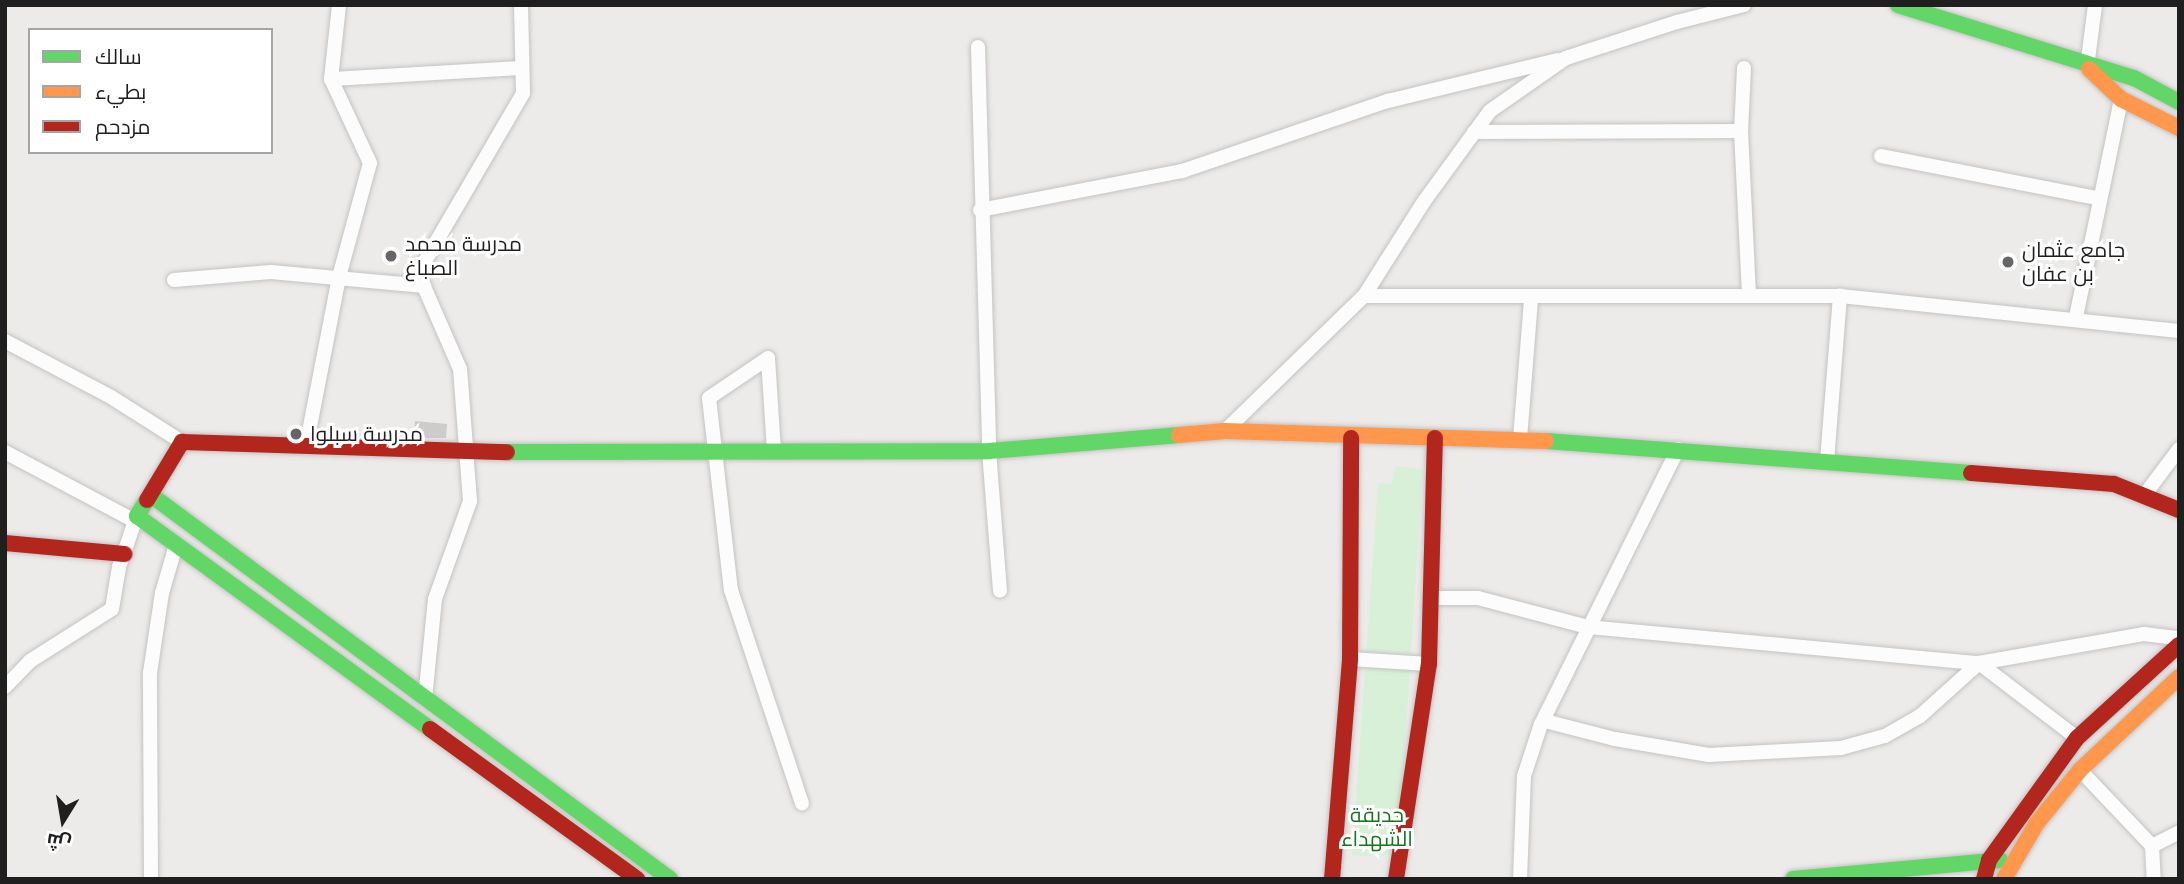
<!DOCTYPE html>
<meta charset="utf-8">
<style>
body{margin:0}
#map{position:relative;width:2184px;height:884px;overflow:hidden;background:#edebe9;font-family:"Fira Sans",Cairo,sans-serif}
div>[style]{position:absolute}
.park>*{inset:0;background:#d9f0d8}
.building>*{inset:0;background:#ceccca}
.roads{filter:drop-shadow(0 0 2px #c4c3c2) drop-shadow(0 0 2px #c4c3c2)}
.street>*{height:14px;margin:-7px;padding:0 7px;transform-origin:7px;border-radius:7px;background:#fcfcfc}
.fast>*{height:16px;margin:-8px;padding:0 8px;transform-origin:8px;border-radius:8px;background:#63d668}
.slow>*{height:16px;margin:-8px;padding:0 8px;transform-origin:8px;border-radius:8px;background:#ff974d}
.jam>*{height:16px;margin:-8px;padding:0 8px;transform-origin:8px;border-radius:8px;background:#b3261e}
.dots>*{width:19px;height:19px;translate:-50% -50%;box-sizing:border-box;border:4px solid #fff;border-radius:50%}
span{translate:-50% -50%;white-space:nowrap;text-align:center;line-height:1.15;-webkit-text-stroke:6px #fff;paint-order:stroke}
.poi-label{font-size:21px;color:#1f1f1f}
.left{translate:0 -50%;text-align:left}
.park-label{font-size:21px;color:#15761d}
.frame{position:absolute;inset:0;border:7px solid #1f1f1f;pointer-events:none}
.legend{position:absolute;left:28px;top:28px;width:245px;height:126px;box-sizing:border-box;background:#fff;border:2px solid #a5a5a5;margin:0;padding:9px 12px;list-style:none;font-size:21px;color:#1f1f1f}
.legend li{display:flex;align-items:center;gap:14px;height:35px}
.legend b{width:35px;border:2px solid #a5a5a5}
.north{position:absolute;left:28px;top:786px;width:70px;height:70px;-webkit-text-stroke:5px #fff;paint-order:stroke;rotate:191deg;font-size:19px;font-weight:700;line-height:28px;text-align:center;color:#1f1f1f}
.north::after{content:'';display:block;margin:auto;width:24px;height:32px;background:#1f1f1f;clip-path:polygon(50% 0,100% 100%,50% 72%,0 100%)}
</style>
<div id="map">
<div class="park">
<i style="clip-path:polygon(1395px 466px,1423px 469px,1398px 855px,1352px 856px,1378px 483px,1392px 484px)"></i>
</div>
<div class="building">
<i style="clip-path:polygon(415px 421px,447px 424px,446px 438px,413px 438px)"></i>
</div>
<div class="roads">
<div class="street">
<i style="left:978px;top:47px;width:404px;rotate:88.4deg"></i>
<i style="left:989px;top:451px;width:140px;rotate:85.5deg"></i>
<i style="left:2087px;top:67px;width:63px;rotate:-82.6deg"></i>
<i style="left:1744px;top:68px;width:63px;rotate:92.7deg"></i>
<i style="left:1741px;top:131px;width:163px;rotate:87.2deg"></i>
<i style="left:331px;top:79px;width:191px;rotate:-3.3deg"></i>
<i style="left:1474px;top:132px;width:267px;rotate:-0.2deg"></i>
<i style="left:1881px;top:156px;width:221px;rotate:11deg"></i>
<i style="left:980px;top:210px;width:206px;rotate:-10.9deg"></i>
<i style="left:1182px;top:171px;width:218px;rotate:-18.8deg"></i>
<i style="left:1388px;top:101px;width:175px;rotate:-13.6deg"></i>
<i style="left:174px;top:280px;width:97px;rotate:-4.7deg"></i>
<i style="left:271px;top:272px;width:154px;rotate:5.2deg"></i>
<i style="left:1364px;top:296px;width:476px"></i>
<i style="left:1840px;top:296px;width:341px;rotate:5.9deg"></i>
<i style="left:2076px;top:317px;width:223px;rotate:-78.3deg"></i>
<i style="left:5px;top:341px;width:120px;rotate:27.8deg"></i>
<i style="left:111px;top:397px;width:84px;rotate:32.4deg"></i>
<i style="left:1225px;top:431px;width:194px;rotate:-44.2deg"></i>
<i style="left:1364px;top:296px;width:114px;rotate:-57.6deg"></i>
<i style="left:1425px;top:200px;width:110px;rotate:-53.9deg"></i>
<i style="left:1490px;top:111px;width:93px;rotate:-34.9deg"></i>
<i style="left:1566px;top:58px;width:117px;rotate:-18deg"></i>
<i style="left:1677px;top:22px;width:69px;rotate:-14.2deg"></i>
<i style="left:1520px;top:439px;width:140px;rotate:-85.5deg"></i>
<i style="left:306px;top:447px;width:173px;rotate:-79deg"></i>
<i style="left:339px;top:277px;width:118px;rotate:-74.8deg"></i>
<i style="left:370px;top:163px;width:93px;rotate:-114.9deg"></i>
<i style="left:331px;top:79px;width:74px;rotate:-83.8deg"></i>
<i style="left:774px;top:451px;width:93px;rotate:-93.7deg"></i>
<i style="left:768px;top:358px;width:71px;rotate:145.9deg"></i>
<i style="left:709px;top:398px;width:193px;rotate:83.5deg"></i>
<i style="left:731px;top:590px;width:225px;rotate:71.6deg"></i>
<i style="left:5px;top:452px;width:147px;rotate:28deg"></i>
<i style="left:135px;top:521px;width:5px;rotate:-68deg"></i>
<i style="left:1827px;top:461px;width:166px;rotate:-85.5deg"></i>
<i style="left:2146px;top:493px;width:55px;rotate:-53.1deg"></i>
<i style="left:1431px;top:598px;width:47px"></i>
<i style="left:1478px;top:598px;width:114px;rotate:14.8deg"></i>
<i style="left:1588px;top:627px;width:393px;rotate:5.3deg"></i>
<i style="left:1979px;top:663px;width:123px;rotate:37.4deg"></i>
<i style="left:1350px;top:659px;width:79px;rotate:3.6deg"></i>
<i style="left:5px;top:687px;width:36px;rotate:-46deg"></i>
<i style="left:30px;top:661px;width:97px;rotate:-32.4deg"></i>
<i style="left:112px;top:609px;width:43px;rotate:-80.5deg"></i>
<i style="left:119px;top:567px;width:49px;rotate:-70.8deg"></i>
<i style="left:425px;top:699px;width:100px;rotate:-84.3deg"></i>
<i style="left:435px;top:599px;width:104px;rotate:-70.3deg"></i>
<i style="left:470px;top:501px;width:132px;rotate:-94.3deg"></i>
<i style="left:460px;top:369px;width:105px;rotate:-113.6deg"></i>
<i style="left:418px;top:273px;width:208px;rotate:-59.7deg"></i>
<i style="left:523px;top:93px;width:88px;rotate:-91.3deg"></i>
<i style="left:1545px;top:721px;width:72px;rotate:14.4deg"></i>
<i style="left:1615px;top:739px;width:95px;rotate:9.7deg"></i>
<i style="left:1709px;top:755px;width:132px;rotate:-3deg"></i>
<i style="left:1841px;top:748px;width:46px;rotate:-15.3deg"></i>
<i style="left:1885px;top:736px;width:40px;rotate:-29.7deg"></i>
<i style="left:1920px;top:716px;width:79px;rotate:-41.9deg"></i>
<i style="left:1979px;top:663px;width:168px;rotate:-10deg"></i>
<i style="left:2144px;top:634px;width:35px;rotate:7deg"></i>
<i style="left:2080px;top:770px;width:105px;rotate:46.5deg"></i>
<i style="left:2152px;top:846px;width:33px;rotate:87deg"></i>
<i style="left:2152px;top:846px;width:30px;rotate:-27deg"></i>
<i style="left:151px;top:879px;width:206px;rotate:-90.3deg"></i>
<i style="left:150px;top:673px;width:81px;rotate:-81.5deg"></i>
<i style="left:162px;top:593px;width:50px;rotate:-73.7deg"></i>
<i style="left:1520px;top:879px;width:103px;rotate:-87.8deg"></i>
<i style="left:1524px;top:776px;width:55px;rotate:-71.9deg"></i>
<i style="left:1541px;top:724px;width:307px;rotate:-63.5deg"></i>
</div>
<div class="fast">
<i style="left:1898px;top:5px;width:247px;rotate:17.2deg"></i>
<i style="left:2134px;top:78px;width:51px;rotate:28.1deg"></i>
<i style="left:1546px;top:441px;width:426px;rotate:4.3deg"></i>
<i style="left:507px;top:452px;width:482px;rotate:-0.1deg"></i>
<i style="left:989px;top:451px;width:191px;rotate:-4.8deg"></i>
<i style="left:151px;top:495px;width:646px;rotate:36.5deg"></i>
<i style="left:147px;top:500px;width:19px;rotate:122deg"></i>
<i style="left:137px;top:516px;width:362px;rotate:36deg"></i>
<i style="left:1793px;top:879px;width:208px;rotate:-5.2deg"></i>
</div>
<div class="slow">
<i style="left:2089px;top:69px;width:44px;rotate:43.2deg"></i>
<i style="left:2121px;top:99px;width:65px;rotate:26.6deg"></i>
<i style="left:1179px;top:435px;width:46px;rotate:-5deg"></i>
<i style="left:1225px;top:431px;width:321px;rotate:1.8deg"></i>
<i style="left:2004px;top:879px;width:65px;rotate:-59.5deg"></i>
<i style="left:2037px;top:823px;width:68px;rotate:-50.9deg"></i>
<i style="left:2080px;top:770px;width:136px;rotate:-43.2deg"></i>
</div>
<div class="jam">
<i style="left:1971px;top:473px;width:143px;rotate:4.4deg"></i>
<i style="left:2114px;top:484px;width:70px;rotate:21.8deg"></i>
<i style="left:147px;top:500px;width:68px;rotate:-58.9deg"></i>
<i style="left:182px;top:442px;width:325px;rotate:1.8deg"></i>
<i style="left:5px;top:543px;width:120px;rotate:5.3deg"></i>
<i style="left:430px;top:729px;width:256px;rotate:35.9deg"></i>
<i style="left:1332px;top:879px;width:221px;rotate:-85.3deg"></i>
<i style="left:1350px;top:659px;width:221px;rotate:-89.7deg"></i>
<i style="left:1396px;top:879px;width:218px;rotate:-81.3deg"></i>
<i style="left:1429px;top:664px;width:226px;rotate:-88.5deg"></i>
<i style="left:1984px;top:879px;width:20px;rotate:-75deg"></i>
<i style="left:1989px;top:860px;width:150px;rotate:-54.2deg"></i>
<i style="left:2077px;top:738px;width:138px;rotate:-42.4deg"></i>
</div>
</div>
<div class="dots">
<i style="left:391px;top:256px;background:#676666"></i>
<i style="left:2008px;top:262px;background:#676666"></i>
<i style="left:296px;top:434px;background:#676666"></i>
</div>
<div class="poi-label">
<span class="left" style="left:405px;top:256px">مدرسة محمد<br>الصباغ</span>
<span class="left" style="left:2022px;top:262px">جامع عثمان<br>بن عفان</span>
<span class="left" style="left:310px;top:434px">مدرسة سبلوا</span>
</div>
<div class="park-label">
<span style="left:1377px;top:827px">حديقة<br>الشهداء</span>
</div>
<div class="frame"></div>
<ul class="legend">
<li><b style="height:9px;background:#63d668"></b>سالك</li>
<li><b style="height:9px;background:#ff974d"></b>بطيء</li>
<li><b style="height:9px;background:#b3261e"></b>مزدحم</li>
</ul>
<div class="north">ش</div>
</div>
